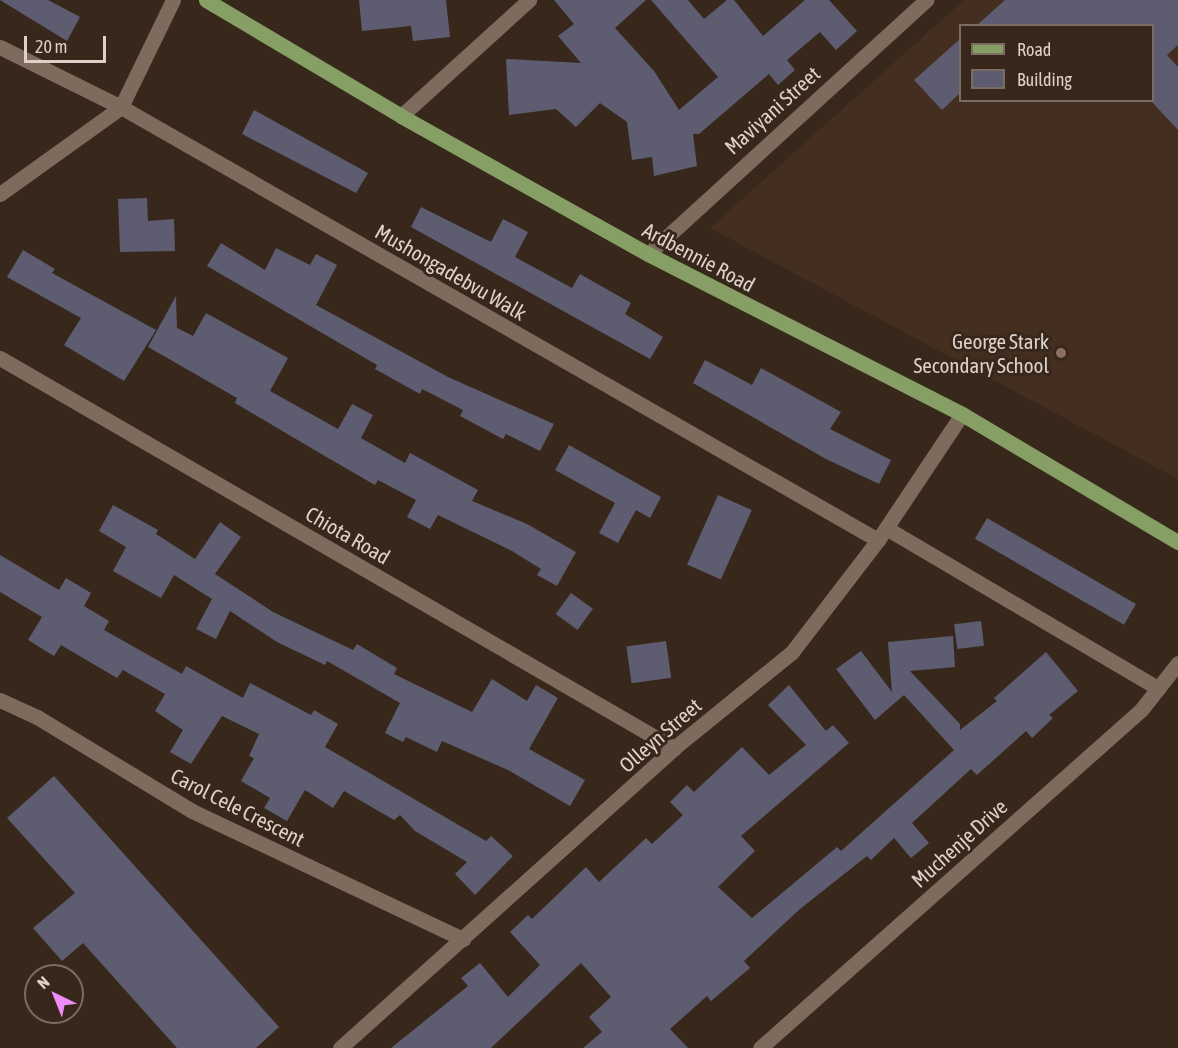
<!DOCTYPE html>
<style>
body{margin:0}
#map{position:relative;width:1178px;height:1048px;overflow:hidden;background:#38281c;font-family:"Asap Condensed",sans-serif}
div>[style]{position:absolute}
.built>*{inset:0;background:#442e1f}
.building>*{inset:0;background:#5d5c70;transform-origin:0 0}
.minor>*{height:15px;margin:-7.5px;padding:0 7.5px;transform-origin:7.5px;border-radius:7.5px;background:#7e6b5e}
.major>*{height:15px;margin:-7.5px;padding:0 7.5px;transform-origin:7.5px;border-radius:7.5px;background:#859f64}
.dots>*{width:16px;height:16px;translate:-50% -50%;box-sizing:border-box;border:3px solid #38281c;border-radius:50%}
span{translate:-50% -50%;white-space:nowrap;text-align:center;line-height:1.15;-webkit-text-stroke:6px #38281c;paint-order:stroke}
.street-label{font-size:21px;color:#ddd2cb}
.poi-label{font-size:21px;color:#ddd2cb}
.right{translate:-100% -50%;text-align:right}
.legend{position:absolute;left:959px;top:24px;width:195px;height:78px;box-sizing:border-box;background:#38281c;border:2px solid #7a6c62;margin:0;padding:8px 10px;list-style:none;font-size:18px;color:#ddd2cb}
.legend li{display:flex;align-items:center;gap:12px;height:30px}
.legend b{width:30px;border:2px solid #7a6c62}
.north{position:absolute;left:24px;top:964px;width:60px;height:60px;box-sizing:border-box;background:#38281c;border:2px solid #7a6c62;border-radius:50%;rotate:317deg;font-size:16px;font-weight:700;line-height:24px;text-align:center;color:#ddd2cb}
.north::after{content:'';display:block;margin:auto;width:21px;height:27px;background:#ee8cf8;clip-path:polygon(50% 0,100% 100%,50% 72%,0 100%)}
.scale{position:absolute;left:24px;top:36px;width:82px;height:27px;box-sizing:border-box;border:3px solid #ddd2cb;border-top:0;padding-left:8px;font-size:18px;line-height:21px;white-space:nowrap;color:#ddd2cb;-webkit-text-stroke:4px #38281c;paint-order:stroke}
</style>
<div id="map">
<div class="built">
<i style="clip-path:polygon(evenodd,964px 0,1178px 0,1178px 479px,710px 228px,964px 0,960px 26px,1152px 26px,1152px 100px,960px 100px,960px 26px)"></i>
</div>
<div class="building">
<i style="clip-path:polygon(0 0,48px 0,80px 17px,67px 41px)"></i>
<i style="clip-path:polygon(359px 0,446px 0,450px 37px,413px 41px,411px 26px,362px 31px)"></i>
<i style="clip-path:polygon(554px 0,646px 0,615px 28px,654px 71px,679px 110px,718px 77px,651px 0,688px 0,704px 19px,727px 0,734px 0,763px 36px,805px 0,829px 0,857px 31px,836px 50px,820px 32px,787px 60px,795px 70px,778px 85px,769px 74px,699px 134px,693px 134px,697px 166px,654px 176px,652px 157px,632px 160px,627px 122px,600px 103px,576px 127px,556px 109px,509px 115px,506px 59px,581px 63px,558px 36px,574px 24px)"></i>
<i style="clip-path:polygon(1005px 0,1178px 0,1178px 45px,1167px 55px,1178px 67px,1178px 130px,1152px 102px,1152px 26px,976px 26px)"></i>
<i style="clip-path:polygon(960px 39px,960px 93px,942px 110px,914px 80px)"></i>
<i style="clip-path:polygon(254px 110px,368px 173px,356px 193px,242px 134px)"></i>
<i style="clip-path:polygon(147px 198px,148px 221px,174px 219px,175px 251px,120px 252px,118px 199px)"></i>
<i style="clip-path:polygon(421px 207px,491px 242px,503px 219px,528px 232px,515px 257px,572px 288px,580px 274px,631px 303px,625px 314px,663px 337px,650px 359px,411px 227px)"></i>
<i style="clip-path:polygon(221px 243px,265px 270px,276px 248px,310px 265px,316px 254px,337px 265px,316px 305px,448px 377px,554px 424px,540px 451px,506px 434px,503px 439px,460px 416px,463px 410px,422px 389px,420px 394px,375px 369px,377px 365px,207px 266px)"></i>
<i style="clip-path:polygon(23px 250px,55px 269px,52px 273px,156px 330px,124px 381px,64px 345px,81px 318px,7px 277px)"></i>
<i style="clip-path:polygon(176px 296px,177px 328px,193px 336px,206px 313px,288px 358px,270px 391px,338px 429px,352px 404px,373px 415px,361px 438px,405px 463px,410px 453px,478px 490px,472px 501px,527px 524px,576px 552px,557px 586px,537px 575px,541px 569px,512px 551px,438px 515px,430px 529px,407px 517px,416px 500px,378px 480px,375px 485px,323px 455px,235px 403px,237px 398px,148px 347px)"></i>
<i style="clip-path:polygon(705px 360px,752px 385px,761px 368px,841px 412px,830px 429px,891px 460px,879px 484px,826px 459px,693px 383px)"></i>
<i style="clip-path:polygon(569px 445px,661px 497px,650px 518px,636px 510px,618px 543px,599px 533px,615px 503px,555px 470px)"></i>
<i style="left:718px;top:495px;width:37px;height:76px;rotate:24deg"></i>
<i style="clip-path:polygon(113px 505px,158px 530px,156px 534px,195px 559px,220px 522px,241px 537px,215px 574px,273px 612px,353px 650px,357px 644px,397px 668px,394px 674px,472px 712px,492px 679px,527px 701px,536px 685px,558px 698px,529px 749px,585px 780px,570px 806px,508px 770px,442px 741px,437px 752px,406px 737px,403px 742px,385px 733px,400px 703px,327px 661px,325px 665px,277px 642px,230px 611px,216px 639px,196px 629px,212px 599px,174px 575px,161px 598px,113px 571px,126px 547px,99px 531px)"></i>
<i style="left:987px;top:518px;width:172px;height:24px;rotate:30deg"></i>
<i style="clip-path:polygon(0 555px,59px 590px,66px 578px,91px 593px,84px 606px,109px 621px,104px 630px,182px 674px,186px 666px,243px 698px,250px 683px,311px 715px,314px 710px,338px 724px,325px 747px,486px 841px,491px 836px,513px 856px,475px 895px,455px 874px,467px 862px,415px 831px,400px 815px,394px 820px,344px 791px,333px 808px,305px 790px,287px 821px,264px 808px,270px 798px,241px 781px,254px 758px,249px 756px,259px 734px,222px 716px,191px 764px,170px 752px,183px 730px,155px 711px,165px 694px,123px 670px,117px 678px,61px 645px,54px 656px,28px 640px,42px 617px,0 592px)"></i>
<i style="left:571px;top:593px;width:27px;height:26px;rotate:36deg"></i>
<i style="left:981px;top:621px;width:25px;height:27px;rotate:83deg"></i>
<i style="clip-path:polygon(953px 636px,955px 667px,910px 671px,960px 724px,960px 730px,997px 701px,994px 698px,1046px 652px,1078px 691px,1049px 715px,1053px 718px,1032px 738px,1026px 731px,977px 775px,971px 769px,912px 823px,929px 843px,911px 858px,894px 838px,871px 860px,867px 856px,800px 909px,744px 961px,750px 968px,711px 1001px,707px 996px,670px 1029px,688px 1048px,583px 1048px,602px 1032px,589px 1017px,611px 997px,581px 963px,491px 1048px,391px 1048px,468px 986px,461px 978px,480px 963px,508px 997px,540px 965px,510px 932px,528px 915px,532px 919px,586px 867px,599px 882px,646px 838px,652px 844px,683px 815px,670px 802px,687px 785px,694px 792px,742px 747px,769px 775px,806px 745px,768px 705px,789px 685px,826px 731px,833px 725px,849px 743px,741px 836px,755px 851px,718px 887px,752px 918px,837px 847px,841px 851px,954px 750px,904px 695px,875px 720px,836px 669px,861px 651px,892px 692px,888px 642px)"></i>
<i style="left:666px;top:641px;width:37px;height:40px;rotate:82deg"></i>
<i style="clip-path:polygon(54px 776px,279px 1027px,256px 1048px,177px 1048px,83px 943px,62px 961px,33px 928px,75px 893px,7px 818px)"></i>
</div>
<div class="minor">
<i style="left:0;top:47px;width:135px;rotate:26.4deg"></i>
<i style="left:121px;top:107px;width:872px;rotate:29.77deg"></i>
<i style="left:401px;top:116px;width:173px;rotate:-42.2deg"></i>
<i style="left:0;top:194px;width:149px;rotate:-35.7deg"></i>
<i style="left:121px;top:107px;width:119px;rotate:-64.1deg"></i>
<i style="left:648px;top:254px;width:377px;rotate:-42.4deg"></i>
<i style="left:0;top:358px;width:779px;rotate:30.06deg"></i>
<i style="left:886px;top:528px;width:316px;rotate:30.5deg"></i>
<i style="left:0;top:700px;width:41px;rotate:24.7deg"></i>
<i style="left:37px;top:717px;width:181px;rotate:31.2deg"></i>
<i style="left:192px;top:811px;width:300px;rotate:25.3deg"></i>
<i style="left:340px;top:1048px;width:449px;rotate:-41.9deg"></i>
<i style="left:674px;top:748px;width:152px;rotate:-39.1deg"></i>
<i style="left:792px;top:652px;width:141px;rotate:-52.5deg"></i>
<i style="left:878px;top:540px;width:151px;rotate:-56.3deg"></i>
<i style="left:760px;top:1048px;width:509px;rotate:-41.58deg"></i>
<i style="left:1141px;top:710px;width:60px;rotate:-51.8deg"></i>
</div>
<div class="major">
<i style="left:206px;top:0;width:227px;rotate:30.7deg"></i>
<i style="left:401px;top:116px;width:283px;rotate:29.2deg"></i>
<i style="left:648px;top:254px;width:352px;rotate:27deg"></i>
<i style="left:962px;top:414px;width:251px;rotate:30.7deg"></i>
</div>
<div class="dots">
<i style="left:1061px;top:353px;background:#8d6e63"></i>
</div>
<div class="street-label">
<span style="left:772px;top:110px;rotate:-42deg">Maviyani Street</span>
<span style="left:699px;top:257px;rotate:28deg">Ardbennie Road</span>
<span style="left:451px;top:272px;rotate:30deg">Mushongadebvu Walk</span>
<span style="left:348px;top:535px;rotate:30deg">Chiota Road</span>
<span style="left:660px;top:735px;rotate:-41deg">Olleyn Street</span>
<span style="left:238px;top:807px;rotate:27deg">Carol Cele Crescent</span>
<span style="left:959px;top:843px;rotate:-42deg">Muchenje Drive</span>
</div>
<div class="poi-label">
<span class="right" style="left:1049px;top:353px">George Stark<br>Secondary School</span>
</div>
<ul class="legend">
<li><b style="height:8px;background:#859f64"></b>Road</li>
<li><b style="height:16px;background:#5d5c70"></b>Building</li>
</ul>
<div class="north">N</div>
<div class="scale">20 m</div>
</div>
